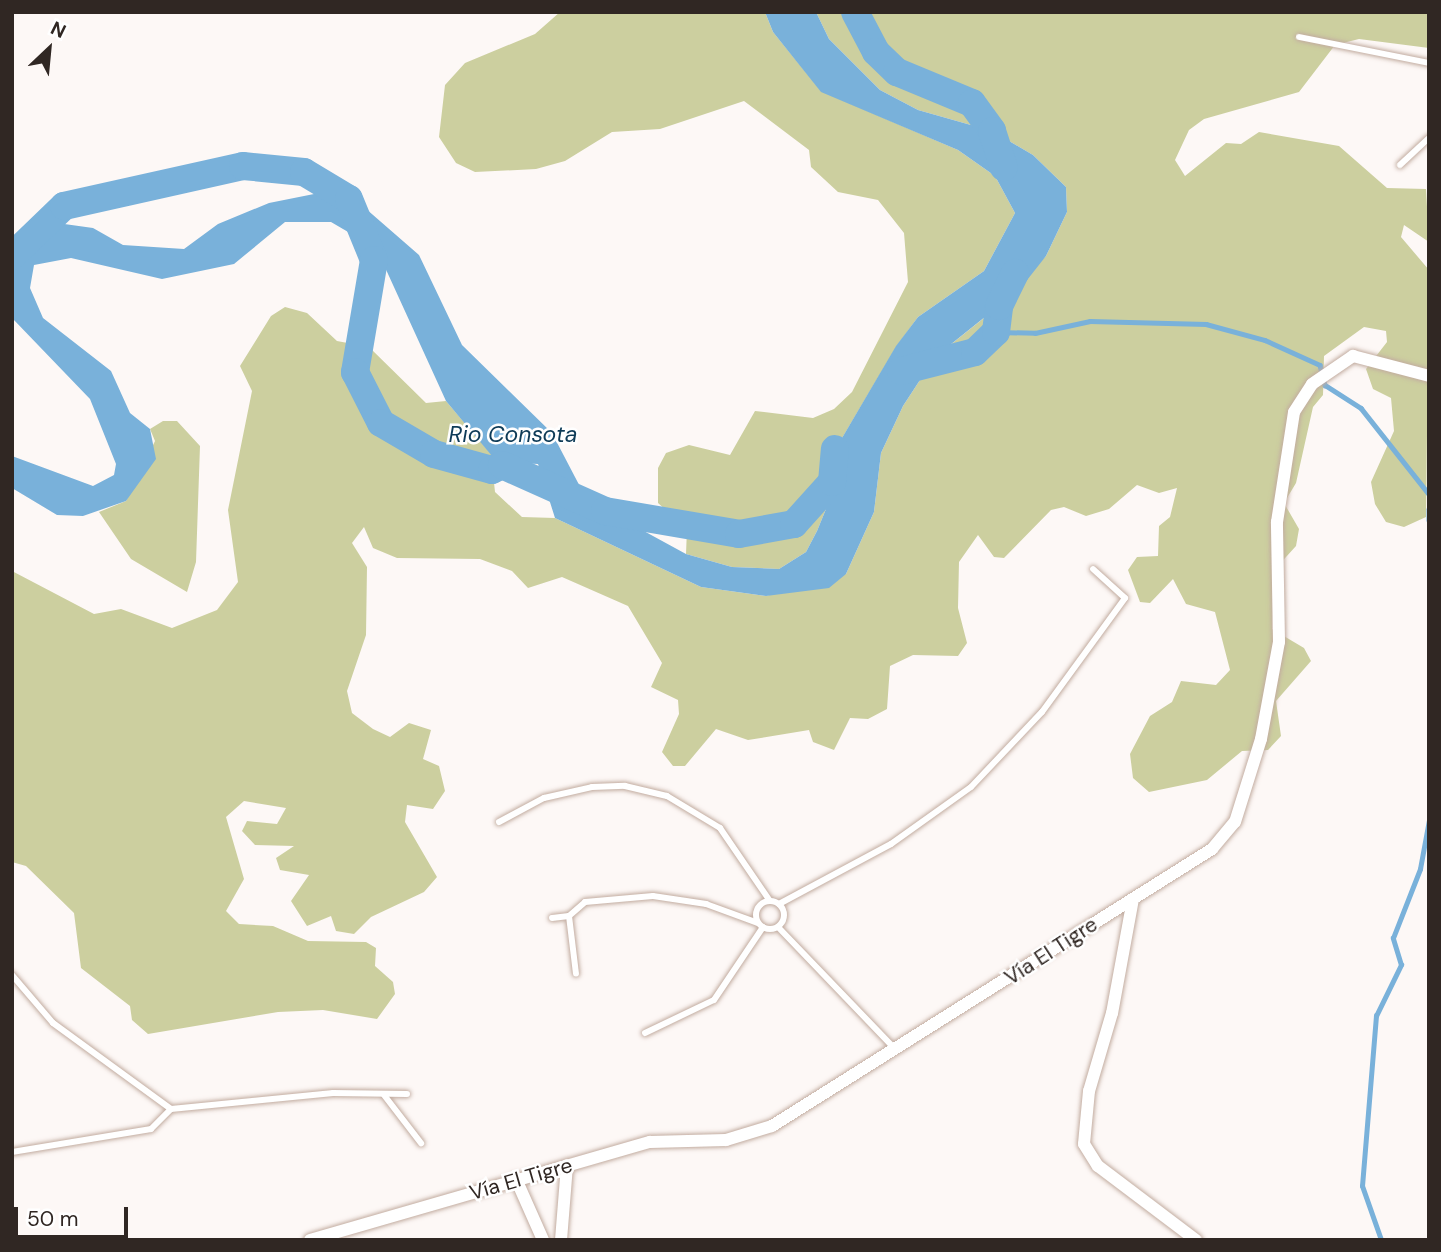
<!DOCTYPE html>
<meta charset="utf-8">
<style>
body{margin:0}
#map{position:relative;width:1441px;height:1252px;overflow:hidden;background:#fdf8f6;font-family:"DM Sans",sans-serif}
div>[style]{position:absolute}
.green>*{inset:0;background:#cccf9f}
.water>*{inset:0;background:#79b1da}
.stream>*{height:4.5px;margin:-2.25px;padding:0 2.25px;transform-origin:2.25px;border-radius:2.25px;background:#79b1da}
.river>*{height:28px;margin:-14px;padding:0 14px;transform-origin:14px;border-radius:14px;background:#79b1da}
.roads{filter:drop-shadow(0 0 2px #c2aca0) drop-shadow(0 0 2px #c2aca0)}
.lane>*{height:6px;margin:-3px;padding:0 3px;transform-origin:3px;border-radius:3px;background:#fff}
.lane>.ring{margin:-3px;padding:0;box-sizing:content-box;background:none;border:6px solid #fff;border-radius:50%}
.street>*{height:12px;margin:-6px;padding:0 6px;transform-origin:6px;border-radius:6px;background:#fff}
span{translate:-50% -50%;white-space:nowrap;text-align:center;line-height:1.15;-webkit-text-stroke:5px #fff;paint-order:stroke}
.street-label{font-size:21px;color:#302723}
.water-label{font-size:23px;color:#0e3b57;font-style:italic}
.frame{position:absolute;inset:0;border:14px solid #302723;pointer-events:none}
.north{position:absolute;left:14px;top:14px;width:70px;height:70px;-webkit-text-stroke:5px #fff;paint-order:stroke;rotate:26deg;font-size:19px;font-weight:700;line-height:28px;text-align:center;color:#302723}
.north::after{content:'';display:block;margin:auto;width:24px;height:32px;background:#302723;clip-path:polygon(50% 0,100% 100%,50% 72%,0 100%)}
.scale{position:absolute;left:14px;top:1207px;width:114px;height:32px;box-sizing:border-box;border:4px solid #302723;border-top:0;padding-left:9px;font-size:21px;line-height:24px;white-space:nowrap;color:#302723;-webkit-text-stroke:5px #fff;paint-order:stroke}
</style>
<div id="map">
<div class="green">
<i style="clip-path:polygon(560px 12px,765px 12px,773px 32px,821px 91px,958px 150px,995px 176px,1015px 213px,984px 271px,918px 317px,896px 347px,832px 455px,826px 509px,817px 531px,806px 552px,779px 569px,732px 567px,686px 554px,687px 529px,658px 503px,658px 468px,666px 453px,689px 445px,730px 455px,755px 411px,813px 418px,834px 409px,852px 392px,908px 282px,904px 233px,878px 200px,838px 192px,811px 167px,809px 150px,744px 101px,660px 129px,612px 132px,565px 161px,536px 169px,475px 172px,456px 163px,439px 137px,445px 85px,465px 63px,535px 34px)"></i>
<i style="clip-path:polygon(816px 12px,1429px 12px,1429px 48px,1359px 39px,1335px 45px,1299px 92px,1204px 119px,1189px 130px,1175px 160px,1185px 176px,1226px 143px,1241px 144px,1259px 132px,1339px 146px,1387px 188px,1426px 189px,1429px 242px,1404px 225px,1401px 237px,1429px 270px,1426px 517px,1404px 527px,1386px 522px,1375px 504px,1371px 482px,1394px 431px,1391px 398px,1373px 389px,1366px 369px,1387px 342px,1386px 331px,1364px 327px,1324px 356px,1323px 395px,1313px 407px,1296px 483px,1284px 503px,1299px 529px,1296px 546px,1276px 568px,1272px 629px,1304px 648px,1311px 661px,1276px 701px,1281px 736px,1268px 750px,1242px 751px,1207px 780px,1149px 792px,1133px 778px,1130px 754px,1150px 716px,1172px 702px,1181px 681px,1216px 685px,1230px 670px,1215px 612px,1186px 604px,1173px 579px,1150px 603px,1140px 602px,1128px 570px,1137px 557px,1158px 556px,1159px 526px,1170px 517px,1177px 488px,1159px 493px,1137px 485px,1109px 509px,1086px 516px,1064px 507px,1051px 510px,1004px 558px,994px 557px,978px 535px,959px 562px,958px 608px,967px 643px,958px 656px,913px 655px,890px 666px,887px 709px,868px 719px,850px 718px,834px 750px,813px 742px,809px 730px,748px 740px,716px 729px,685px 766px,673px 766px,662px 752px,679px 714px,678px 700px,651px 687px,662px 663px,628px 606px,562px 577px,528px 588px,512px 571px,480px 559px,397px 558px,373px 548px,364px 527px,352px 543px,367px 567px,366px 635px,347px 691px,352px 713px,373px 729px,390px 737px,409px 723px,431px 730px,423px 759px,439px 766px,445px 791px,433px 809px,407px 805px,405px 822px,437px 877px,424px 892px,371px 917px,354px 934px,336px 931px,331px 916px,307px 926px,291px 901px,309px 875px,280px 870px,276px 858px,294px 846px,255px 845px,242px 831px,247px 821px,277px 824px,286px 808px,244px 801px,226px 817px,244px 879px,226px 911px,239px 924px,273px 926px,308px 941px,366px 942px,376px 948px,375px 966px,393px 982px,395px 994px,377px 1019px,323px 1010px,278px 1012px,148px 1034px,132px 1020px,130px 1006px,81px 968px,74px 913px,26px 866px,12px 862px,12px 571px,94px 614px,121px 609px,172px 628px,217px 610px,238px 582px,228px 510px,252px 391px,240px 366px,271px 316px,285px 307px,307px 313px,337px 341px,369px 347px,426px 403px,446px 401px,491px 454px,495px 492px,522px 517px,555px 518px,701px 587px,766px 596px,846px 574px,874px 512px,881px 453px,903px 406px,935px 357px,999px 306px,1046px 256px,1067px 212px,1066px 187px,1033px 155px,992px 131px,918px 110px,880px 90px,829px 39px)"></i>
<i style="clip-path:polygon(163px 421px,177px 421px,200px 446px,196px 562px,187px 592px,131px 559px,99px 512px,126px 501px,155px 441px,150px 429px)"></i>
</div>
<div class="water">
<i style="clip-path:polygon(765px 12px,816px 12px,829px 39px,880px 90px,918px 110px,992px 131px,1033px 155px,1066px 187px,1067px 212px,1046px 256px,1020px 289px,935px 357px,903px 406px,881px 453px,874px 512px,846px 574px,829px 588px,766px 596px,701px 587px,555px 518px,538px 464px,497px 462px,446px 401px,383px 263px,367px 243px,331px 222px,285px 222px,234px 264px,162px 279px,71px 258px,34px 265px,30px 288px,43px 318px,111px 371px,130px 413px,150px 429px,156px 459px,126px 501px,83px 516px,57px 515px,12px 488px,12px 456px,93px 486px,114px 475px,116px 464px,90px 399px,13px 319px,12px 247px,50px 222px,93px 228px,123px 245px,184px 249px,218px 224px,269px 203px,329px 191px,365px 208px,419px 255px,462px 345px,552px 433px,587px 500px,686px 554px,732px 567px,779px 569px,806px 552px,817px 531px,826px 509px,832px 455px,896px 346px,918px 317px,984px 271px,1015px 213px,995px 176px,958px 150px,821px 92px,773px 32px)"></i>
</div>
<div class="stream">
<i style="left:996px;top:332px;width:39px;rotate:1deg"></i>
<i style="left:1035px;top:333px;width:56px;rotate:-12.3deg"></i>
<i style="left:1090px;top:321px;width:116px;rotate:1.5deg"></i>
<i style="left:1206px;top:324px;width:61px;rotate:15.2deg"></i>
<i style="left:1265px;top:340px;width:60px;rotate:24.4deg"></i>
<i style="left:1320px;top:365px;width:21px;rotate:76deg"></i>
<i style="left:1325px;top:385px;width:43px;rotate:32.6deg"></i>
<i style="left:1361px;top:408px;width:110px;rotate:51.7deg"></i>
<i style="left:1429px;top:509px;width:11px;rotate:90deg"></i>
<i style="left:1381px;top:1240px;width:57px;rotate:-109.4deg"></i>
<i style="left:1362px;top:1186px;width:171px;rotate:-85.3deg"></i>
<i style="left:1376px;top:1016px;width:57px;rotate:-63.9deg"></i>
<i style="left:1401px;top:965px;width:28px;rotate:-107deg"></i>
<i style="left:1393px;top:938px;width:74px;rotate:-68.6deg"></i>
<i style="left:1420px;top:869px;width:50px;rotate:-79.6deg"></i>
</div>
<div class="river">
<i style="left:855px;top:12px;width:45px;rotate:62.3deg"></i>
<i style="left:876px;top:52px;width:29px;rotate:44deg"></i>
<i style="left:897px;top:72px;width:81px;rotate:22.5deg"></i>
<i style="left:972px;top:103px;width:34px;rotate:54deg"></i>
<i style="left:992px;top:131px;width:38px;rotate:72deg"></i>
<i style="left:12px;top:256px;width:72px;rotate:-43.9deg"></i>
<i style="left:64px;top:206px;width:183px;rotate:-12.6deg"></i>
<i style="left:243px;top:166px;width:61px;rotate:5.6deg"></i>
<i style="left:304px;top:172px;width:52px;rotate:31deg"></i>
<i style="left:349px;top:199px;width:66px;rotate:67.7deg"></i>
<i style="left:374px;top:260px;width:114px;rotate:99.6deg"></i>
<i style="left:355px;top:372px;width:57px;rotate:63deg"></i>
<i style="left:381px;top:423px;width:61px;rotate:30.3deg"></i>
<i style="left:434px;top:454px;width:60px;rotate:15.4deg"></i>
<i style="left:492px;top:470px;width:11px;rotate:-27deg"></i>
<i style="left:502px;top:465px;width:113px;rotate:24.1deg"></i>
<i style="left:605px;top:511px;width:136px;rotate:9.7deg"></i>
<i style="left:739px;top:534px;width:56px;rotate:-10.3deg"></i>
<i style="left:794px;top:524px;width:57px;rotate:-47.9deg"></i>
<i style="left:832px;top:482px;width:33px;rotate:-85deg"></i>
<i style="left:901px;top:371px;width:76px;rotate:-14.4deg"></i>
<i style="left:975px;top:352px;width:29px;rotate:-44deg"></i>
<i style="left:996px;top:332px;width:26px;rotate:-83deg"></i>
<i style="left:999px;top:306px;width:37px;rotate:-64deg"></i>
</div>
<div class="roads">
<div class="lane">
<i style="left:1299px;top:37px;width:133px;rotate:11.3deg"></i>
<i style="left:1400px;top:165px;width:40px;rotate:-43deg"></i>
<i style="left:499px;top:822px;width:51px;rotate:-28.1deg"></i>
<i style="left:544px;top:798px;width:49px;rotate:-12.9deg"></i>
<i style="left:592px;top:787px;width:33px;rotate:-2deg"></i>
<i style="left:625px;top:786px;width:43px;rotate:13.4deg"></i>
<i style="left:667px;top:796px;width:62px;rotate:31.1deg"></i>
<i style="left:720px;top:828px;width:88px;rotate:55.6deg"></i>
<i class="ring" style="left:756px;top:901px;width:22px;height:22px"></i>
<i style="left:779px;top:904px;width:127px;rotate:-28.2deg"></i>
<i style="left:891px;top:844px;width:98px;rotate:-35.5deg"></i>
<i style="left:971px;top:787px;width:103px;rotate:-46.6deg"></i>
<i style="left:1042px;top:712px;width:141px;rotate:-53.9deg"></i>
<i style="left:1125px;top:598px;width:43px;rotate:-137.8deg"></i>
<i style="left:569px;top:916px;width:58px;rotate:83.1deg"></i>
<i style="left:552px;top:918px;width:17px;rotate:-7deg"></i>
<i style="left:569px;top:916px;width:21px;rotate:-41deg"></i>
<i style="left:585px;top:902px;width:68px;rotate:-5deg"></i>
<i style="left:653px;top:896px;width:54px;rotate:8.6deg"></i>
<i style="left:706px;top:904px;width:55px;rotate:20.1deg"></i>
<i style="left:778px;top:927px;width:170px;rotate:46.2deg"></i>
<i style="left:12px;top:975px;width:63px;rotate:49.5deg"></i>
<i style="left:53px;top:1023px;width:146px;rotate:36.1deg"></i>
<i style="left:645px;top:1033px;width:76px;rotate:-25.6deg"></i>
<i style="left:714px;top:1000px;width:88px;rotate:-56.1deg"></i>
<i style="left:384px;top:1095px;width:61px;rotate:52.4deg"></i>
<i style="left:171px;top:1109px;width:163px;rotate:-5.6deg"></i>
<i style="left:333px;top:1093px;width:74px;rotate:0.8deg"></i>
<i style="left:12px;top:1152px;width:141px;rotate:-9.4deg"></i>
<i style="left:151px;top:1129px;width:28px;rotate:-45deg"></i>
</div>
<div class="street">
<i style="left:1133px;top:899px;width:116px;rotate:100.4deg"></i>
<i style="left:1112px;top:1013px;width:81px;rotate:106.4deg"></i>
<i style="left:1089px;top:1091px;width:53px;rotate:95.4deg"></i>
<i style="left:1084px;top:1144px;width:26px;rotate:58deg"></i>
<i style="left:1098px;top:1166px;width:123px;rotate:37.1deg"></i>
<i style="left:516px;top:1179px;width:67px;rotate:66.1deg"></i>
<i style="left:310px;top:1240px;width:354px;rotate:-16.1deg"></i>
<i style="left:650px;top:1142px;width:76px;rotate:-1.5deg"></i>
<i style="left:726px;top:1140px;width:48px;rotate:-16.9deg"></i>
<i style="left:772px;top:1126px;width:520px;rotate:-32.19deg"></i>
<i style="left:1212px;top:849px;width:35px;rotate:-50deg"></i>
<i style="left:1235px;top:822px;width:87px;rotate:-72.6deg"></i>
<i style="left:1261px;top:739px;width:99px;rotate:-79.5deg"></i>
<i style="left:1279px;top:642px;width:120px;rotate:-91deg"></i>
<i style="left:1277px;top:522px;width:111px;rotate:-81.2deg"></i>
<i style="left:1294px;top:412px;width:33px;rotate:-57deg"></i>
<i style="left:1312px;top:384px;width:50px;rotate:-34.3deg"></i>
<i style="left:1353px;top:356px;width:79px;rotate:14.7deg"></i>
<i style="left:561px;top:1240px;width:75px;rotate:-85.4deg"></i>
</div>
</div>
<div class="street-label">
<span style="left:1051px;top:951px;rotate:-33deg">Vía El Tigre</span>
<span style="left:521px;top:1179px;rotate:-16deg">Vía El Tigre</span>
</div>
<div class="water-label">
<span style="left:513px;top:434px">Rio Consota</span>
</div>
<div class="frame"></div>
<div class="north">N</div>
<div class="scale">50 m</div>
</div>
